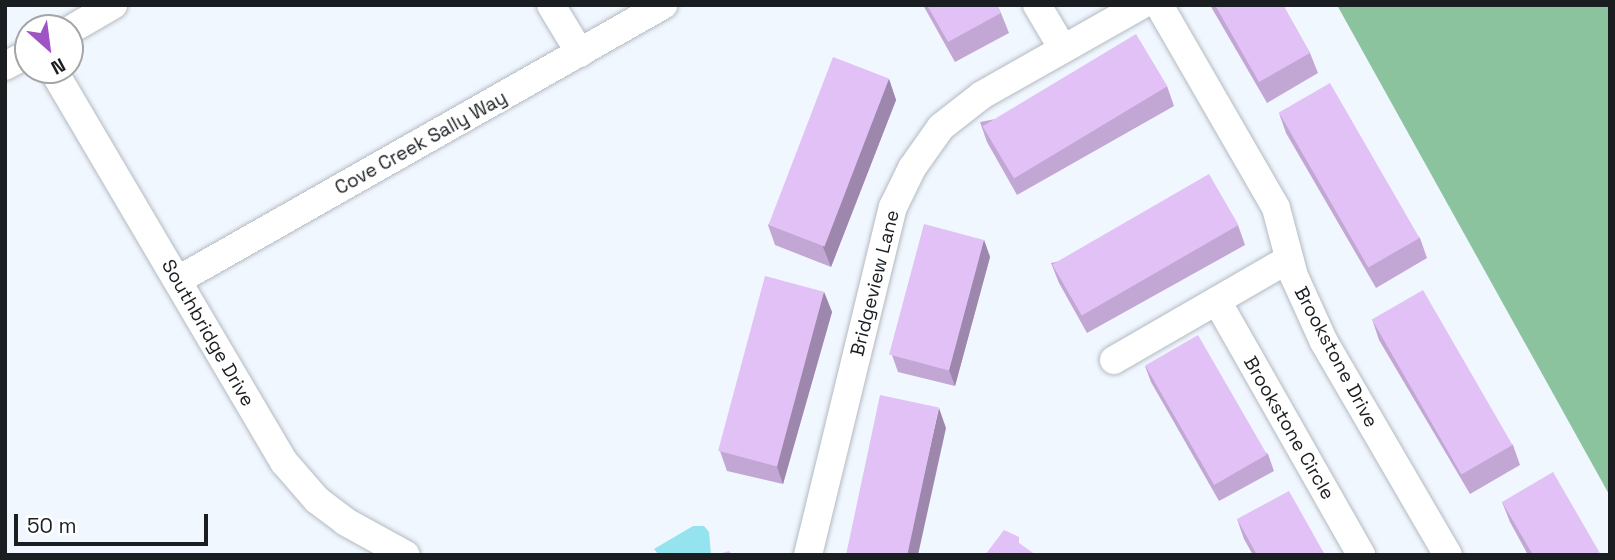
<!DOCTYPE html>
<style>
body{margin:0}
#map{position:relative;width:1615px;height:560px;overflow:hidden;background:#f1f7fe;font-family:"Space Grotesk",sans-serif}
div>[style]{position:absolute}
.forest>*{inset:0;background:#8bc39e}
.water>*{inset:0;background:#94e3ef}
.roads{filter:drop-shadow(0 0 2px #b3bac2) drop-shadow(0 0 2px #b3bac2)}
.minor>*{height:28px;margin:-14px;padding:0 14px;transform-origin:14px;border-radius:14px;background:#fff}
.wall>*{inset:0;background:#c2a6d4}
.shaded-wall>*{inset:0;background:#9e87ac}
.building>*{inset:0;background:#e1c1f6;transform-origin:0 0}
span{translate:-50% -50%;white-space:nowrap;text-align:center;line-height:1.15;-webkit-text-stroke:5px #fff;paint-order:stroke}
.street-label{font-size:19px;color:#1b1e21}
.frame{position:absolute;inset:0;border:7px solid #1b1e21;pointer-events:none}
.north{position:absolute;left:14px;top:14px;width:70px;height:70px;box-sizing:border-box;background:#fff;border:2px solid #a4a5a6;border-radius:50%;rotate:152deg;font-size:19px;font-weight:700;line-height:28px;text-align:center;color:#1b1e21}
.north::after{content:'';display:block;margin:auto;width:24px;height:32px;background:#a053c4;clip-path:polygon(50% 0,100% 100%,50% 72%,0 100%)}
.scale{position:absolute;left:14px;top:514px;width:194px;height:32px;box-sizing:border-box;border:4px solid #1b1e21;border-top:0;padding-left:9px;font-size:21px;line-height:24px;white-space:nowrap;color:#1b1e21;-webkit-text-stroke:5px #fff;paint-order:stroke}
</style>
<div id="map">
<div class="forest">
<i style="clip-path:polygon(1337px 5px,1610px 5px,1610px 496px)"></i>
</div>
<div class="water">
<i style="clip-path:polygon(693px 526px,704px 526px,709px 532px,711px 555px,659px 555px,654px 549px)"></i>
</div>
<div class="roads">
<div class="minor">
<i style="left:551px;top:5px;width:56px;rotate:58.9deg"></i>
<i style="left:1037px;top:5px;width:51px;rotate:59.4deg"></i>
<i style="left:1159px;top:5px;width:234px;rotate:60deg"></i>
<i style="left:1276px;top:208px;width:70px;rotate:75.2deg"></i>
<i style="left:1294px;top:276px;width:72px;rotate:65.6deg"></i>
<i style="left:1324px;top:342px;width:246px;rotate:59.8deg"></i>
<i style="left:70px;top:30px;width:50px;rotate:-30.2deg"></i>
<i style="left:5px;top:66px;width:26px;rotate:-28deg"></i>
<i style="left:53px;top:70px;width:455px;rotate:59.5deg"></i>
<i style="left:284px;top:462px;width:50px;rotate:49deg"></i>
<i style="left:317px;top:500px;width:36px;rotate:37deg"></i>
<i style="left:346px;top:522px;width:68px;rotate:28.8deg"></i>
<i style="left:178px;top:280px;width:558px;rotate:-29.55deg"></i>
<i style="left:1217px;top:301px;width:292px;rotate:60.4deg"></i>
<i style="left:1114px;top:360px;width:202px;rotate:-30deg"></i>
<i style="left:808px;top:555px;width:358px;rotate:-76.3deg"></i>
<i style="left:893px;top:207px;width:43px;rotate:-64deg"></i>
<i style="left:912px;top:168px;width:50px;rotate:-54.7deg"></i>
<i style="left:941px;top:127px;width:52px;rotate:-38deg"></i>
<i style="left:982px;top:95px;width:183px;rotate:-29.5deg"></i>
</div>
</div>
<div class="wall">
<i style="clip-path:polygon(923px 5px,997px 5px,1001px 13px,1009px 33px,955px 62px)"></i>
<i style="clip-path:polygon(1210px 5px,1283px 5px,1310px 53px,1318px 73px,1267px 103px)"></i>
<i style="clip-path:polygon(889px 79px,896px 100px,831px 267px,775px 245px,768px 225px)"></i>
<i style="clip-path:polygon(1167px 86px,1174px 106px,1017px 195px,987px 142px,980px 122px)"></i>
<i style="clip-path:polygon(1279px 113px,1420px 238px,1427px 258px,1376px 288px,1286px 133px)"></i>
<i style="clip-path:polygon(1238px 225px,1245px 245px,1087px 333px,1059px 283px,1051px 263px)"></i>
<i style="clip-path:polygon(984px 240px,990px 257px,955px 386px,898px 372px,892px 355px)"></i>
<i style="clip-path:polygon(824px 292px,832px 312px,783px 484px,727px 471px,720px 451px)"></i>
<i style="clip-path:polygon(1372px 319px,1513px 445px,1520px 465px,1470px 494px,1379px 340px)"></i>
<i style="clip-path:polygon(1145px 366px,1268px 454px,1274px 471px,1219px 501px,1151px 382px)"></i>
<i style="clip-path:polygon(1502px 502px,1601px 555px,1528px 555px,1510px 522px)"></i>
<i style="clip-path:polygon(1237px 519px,1325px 555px,1253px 555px,1244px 539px)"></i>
</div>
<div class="shaded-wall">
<i style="clip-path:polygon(889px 79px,896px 100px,831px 267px,823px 247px)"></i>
<i style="clip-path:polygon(984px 240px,990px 257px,955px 386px,949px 370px)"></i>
<i style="clip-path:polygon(824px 292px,832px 312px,783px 484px,776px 464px)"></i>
<i style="clip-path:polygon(939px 408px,946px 428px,918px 555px,906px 555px)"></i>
</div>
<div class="building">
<i style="clip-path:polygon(927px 5px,997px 5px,1001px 13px,948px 42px)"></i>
<i style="clip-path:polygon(1215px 5px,1283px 5px,1310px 53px,1259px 82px)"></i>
<i style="left:1136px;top:34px;width:61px;height:179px;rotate:59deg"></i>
<i style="left:833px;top:57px;width:60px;height:180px;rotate:21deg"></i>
<i style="left:1330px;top:83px;width:179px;height:59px;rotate:60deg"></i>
<i style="left:1209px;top:174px;width:59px;height:181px;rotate:60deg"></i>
<i style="left:924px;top:224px;width:62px;height:135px;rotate:15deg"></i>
<i style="left:765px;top:276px;width:61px;height:181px;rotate:15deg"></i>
<i style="left:1423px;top:290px;width:179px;height:59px;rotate:60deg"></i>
<i style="left:1198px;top:335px;width:138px;height:61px;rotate:60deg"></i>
<i style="left:880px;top:395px;width:60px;height:164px;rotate:12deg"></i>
<i style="clip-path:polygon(1553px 472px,1601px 555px,1533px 555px,1502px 502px)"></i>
<i style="clip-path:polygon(1289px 491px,1325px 555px,1257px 555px,1237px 519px)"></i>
<i style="clip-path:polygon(1004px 530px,1019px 537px,1019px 543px,1036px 555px,985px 555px)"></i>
<i style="clip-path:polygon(729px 551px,732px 555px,715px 555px)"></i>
</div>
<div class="street-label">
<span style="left:421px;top:143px;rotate:-29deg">Cove Creek Sally Way</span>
<span style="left:875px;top:283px;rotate:-76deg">Bridgeview Lane</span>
<span style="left:208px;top:333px;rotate:60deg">Southbridge Drive</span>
<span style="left:1336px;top:357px;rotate:62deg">Brookstone Drive</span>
<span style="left:1289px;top:428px;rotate:60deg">Brookstone Circle</span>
</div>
<div class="frame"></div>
<div class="north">N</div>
<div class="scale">50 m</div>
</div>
